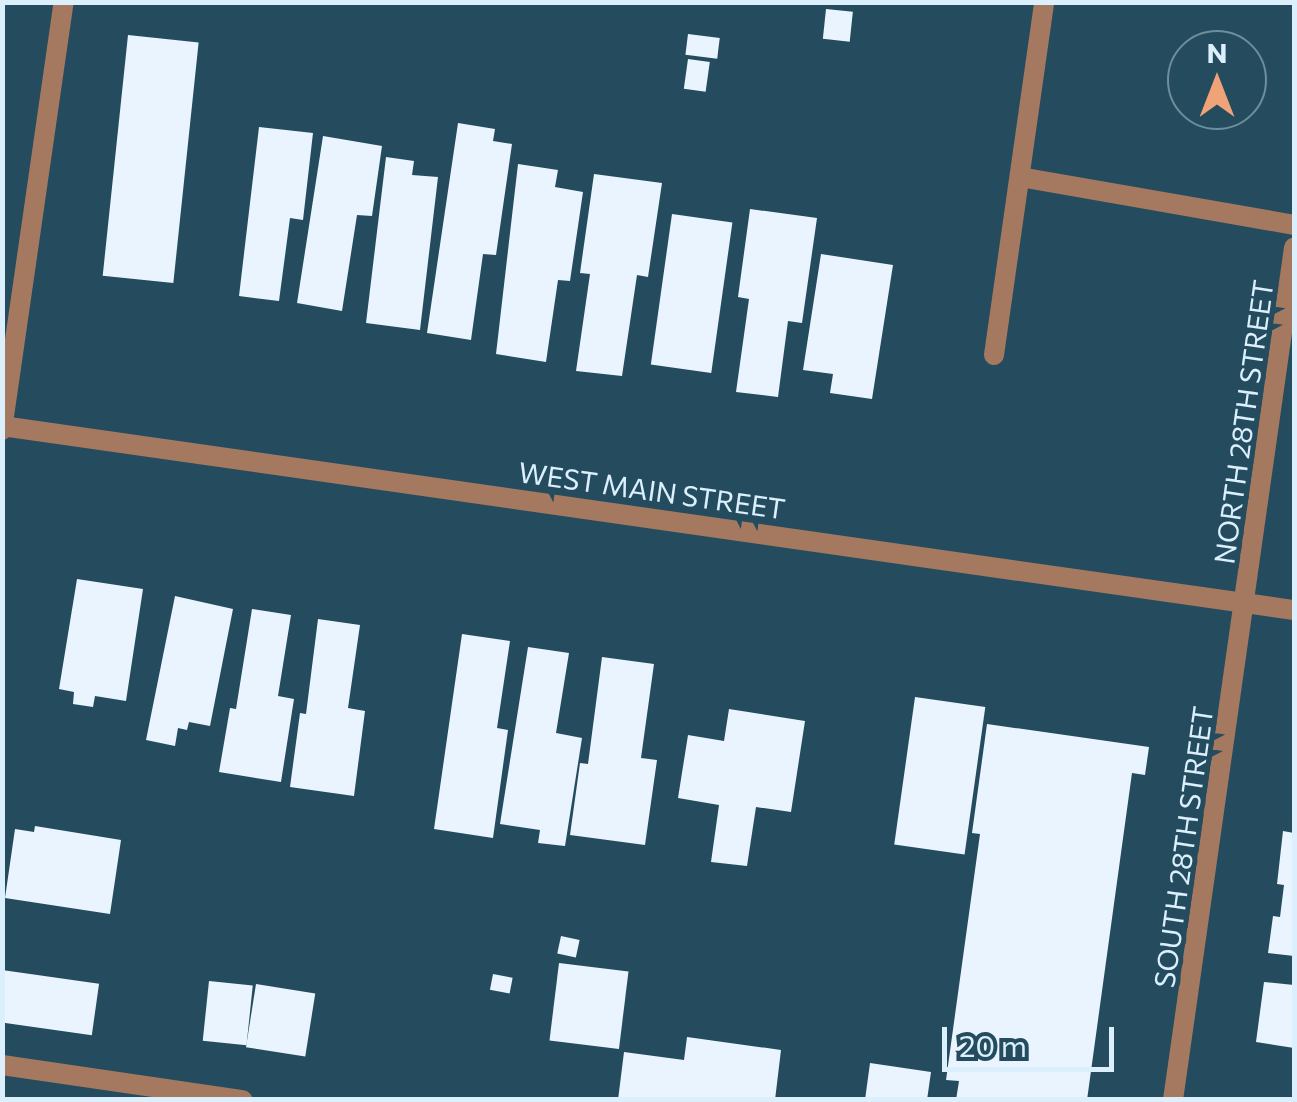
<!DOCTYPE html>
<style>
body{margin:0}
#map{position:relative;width:1297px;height:1102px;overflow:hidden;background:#254c5e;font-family:Commissioner,sans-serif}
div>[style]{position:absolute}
.building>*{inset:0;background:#eaf4fe;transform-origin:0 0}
.lane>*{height:20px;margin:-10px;padding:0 10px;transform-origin:10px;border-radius:10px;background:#a47960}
.street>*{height:20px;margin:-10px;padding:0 10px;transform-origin:10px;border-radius:10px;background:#a47960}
span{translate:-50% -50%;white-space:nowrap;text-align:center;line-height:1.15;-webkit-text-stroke:10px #254c5e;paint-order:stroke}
.street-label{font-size:28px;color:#dbf0fc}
.frame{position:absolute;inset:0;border:5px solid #dbf0fc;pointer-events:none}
.north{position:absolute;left:1167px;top:30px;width:100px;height:100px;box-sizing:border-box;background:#254c5e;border:2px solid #6e8e9d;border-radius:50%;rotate:0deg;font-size:28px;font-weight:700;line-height:40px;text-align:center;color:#dbf0fc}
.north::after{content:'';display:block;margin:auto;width:35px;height:45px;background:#efa377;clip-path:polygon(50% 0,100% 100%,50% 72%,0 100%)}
.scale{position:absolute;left:942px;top:1027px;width:172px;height:45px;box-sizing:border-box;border:5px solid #dbf0fc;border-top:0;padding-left:12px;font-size:30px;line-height:35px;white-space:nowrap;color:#dbf0fc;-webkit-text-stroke:8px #254c5e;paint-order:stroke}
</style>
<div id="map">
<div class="building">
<i style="left:826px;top:9px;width:27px;height:30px;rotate:6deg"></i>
<i style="left:688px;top:34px;width:32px;height:21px;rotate:7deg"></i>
<i style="left:128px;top:35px;width:71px;height:242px;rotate:6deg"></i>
<i style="left:688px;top:59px;width:22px;height:30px;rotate:8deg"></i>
<i style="clip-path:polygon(458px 123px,495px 129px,493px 141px,512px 144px,496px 255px,483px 254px,471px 340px,427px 333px)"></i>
<i style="clip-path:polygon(259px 127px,313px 133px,303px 220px,290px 218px,279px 301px,239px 296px)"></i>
<i style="clip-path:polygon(323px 136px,382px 146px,372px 216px,357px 215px,342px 311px,297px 303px)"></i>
<i style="clip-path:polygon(386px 157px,414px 161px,412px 175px,438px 177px,420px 330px,366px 323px)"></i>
<i style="clip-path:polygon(518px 164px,558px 170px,555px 187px,583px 192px,570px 281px,558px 280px,546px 362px,496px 354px)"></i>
<i style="clip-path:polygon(594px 174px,662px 183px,648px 277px,637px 275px,622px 376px,576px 371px,590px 274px,580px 273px)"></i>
<i style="clip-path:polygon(750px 209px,817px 218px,802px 323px,788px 321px,778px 397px,736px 392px,749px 299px,738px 297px)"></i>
<i style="left:672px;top:214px;width:61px;height:152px;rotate:8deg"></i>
<i style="clip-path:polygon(821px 254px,893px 265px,872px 399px,830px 393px,833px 374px,803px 370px)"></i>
<i style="clip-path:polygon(77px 579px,143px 589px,126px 701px,95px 696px,93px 707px,73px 704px,74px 692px,59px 689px)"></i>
<i style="clip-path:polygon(175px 596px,233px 609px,210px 726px,189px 722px,187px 730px,178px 728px,175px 746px,146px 740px)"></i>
<i style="clip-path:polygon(252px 609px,291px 615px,278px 696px,294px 699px,281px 782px,219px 772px,230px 708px,236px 709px)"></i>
<i style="clip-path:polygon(318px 619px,360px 625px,348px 708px,365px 711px,354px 796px,290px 787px,300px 713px,306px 714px)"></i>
<i style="clip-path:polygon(462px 634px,510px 641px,497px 728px,508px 730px,493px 838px,434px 829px)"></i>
<i style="clip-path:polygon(528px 647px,569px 653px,556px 733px,582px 738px,565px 846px,538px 843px,540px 830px,500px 824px)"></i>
<i style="clip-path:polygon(602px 657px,654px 664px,641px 758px,657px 760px,645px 845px,570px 835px,580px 763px,588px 764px)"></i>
<i style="left:915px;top:697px;width:71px;height:149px;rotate:8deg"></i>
<i style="clip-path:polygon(729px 709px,805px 721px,791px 812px,756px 807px,747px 866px,711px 862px,719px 805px,678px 798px,688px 735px,724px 741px)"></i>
<i style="clip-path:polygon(987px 724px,1149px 747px,1145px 775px,1132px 773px,1087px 1100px,956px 1100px,959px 1081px,946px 1080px,980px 834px,972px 833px)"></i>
<i style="clip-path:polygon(35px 826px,121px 840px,110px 914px,5px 898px,15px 829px,34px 832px)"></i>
<i style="clip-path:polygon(1283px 831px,1294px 833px,1294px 956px,1268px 953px,1273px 916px,1280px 917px,1284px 885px,1277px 884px)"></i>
<i style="left:561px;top:936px;width:19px;height:18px;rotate:12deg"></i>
<i style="left:559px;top:963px;width:70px;height:78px;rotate:7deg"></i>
<i style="left:2px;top:970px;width:98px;height:52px;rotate:8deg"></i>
<i style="left:493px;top:974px;width:20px;height:16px;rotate:11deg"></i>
<i style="left:209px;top:981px;width:44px;height:60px;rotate:6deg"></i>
<i style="clip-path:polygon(1264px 982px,1294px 985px,1294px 1048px,1256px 1042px)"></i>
<i style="left:256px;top:984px;width:60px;height:64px;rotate:9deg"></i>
<i style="clip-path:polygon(687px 1037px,781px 1050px,775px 1100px,618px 1100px,624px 1052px,684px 1060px)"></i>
<i style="clip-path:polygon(870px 1063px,931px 1072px,927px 1100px,865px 1100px)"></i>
</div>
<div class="lane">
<i style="left:1020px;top:177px;width:278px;rotate:9.9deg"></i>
<i style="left:994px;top:355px;width:357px;rotate:-81.9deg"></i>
</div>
<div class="street">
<i style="left:2px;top:426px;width:1305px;rotate:8.11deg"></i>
<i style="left:2px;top:430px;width:432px;rotate:-81.8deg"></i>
<i style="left:2px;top:1065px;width:243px;rotate:8.3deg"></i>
<i style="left:1173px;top:1100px;width:861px;rotate:-81.92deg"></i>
</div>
<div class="street-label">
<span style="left:1243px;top:422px;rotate:-82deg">NORTH 28TH STREET</span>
<span style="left:652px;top:490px;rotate:8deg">WEST MAIN STREET</span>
<span style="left:1183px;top:847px;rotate:-82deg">SOUTH 28TH STREET</span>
</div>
<div class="frame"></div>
<div class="north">N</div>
<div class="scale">20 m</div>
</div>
